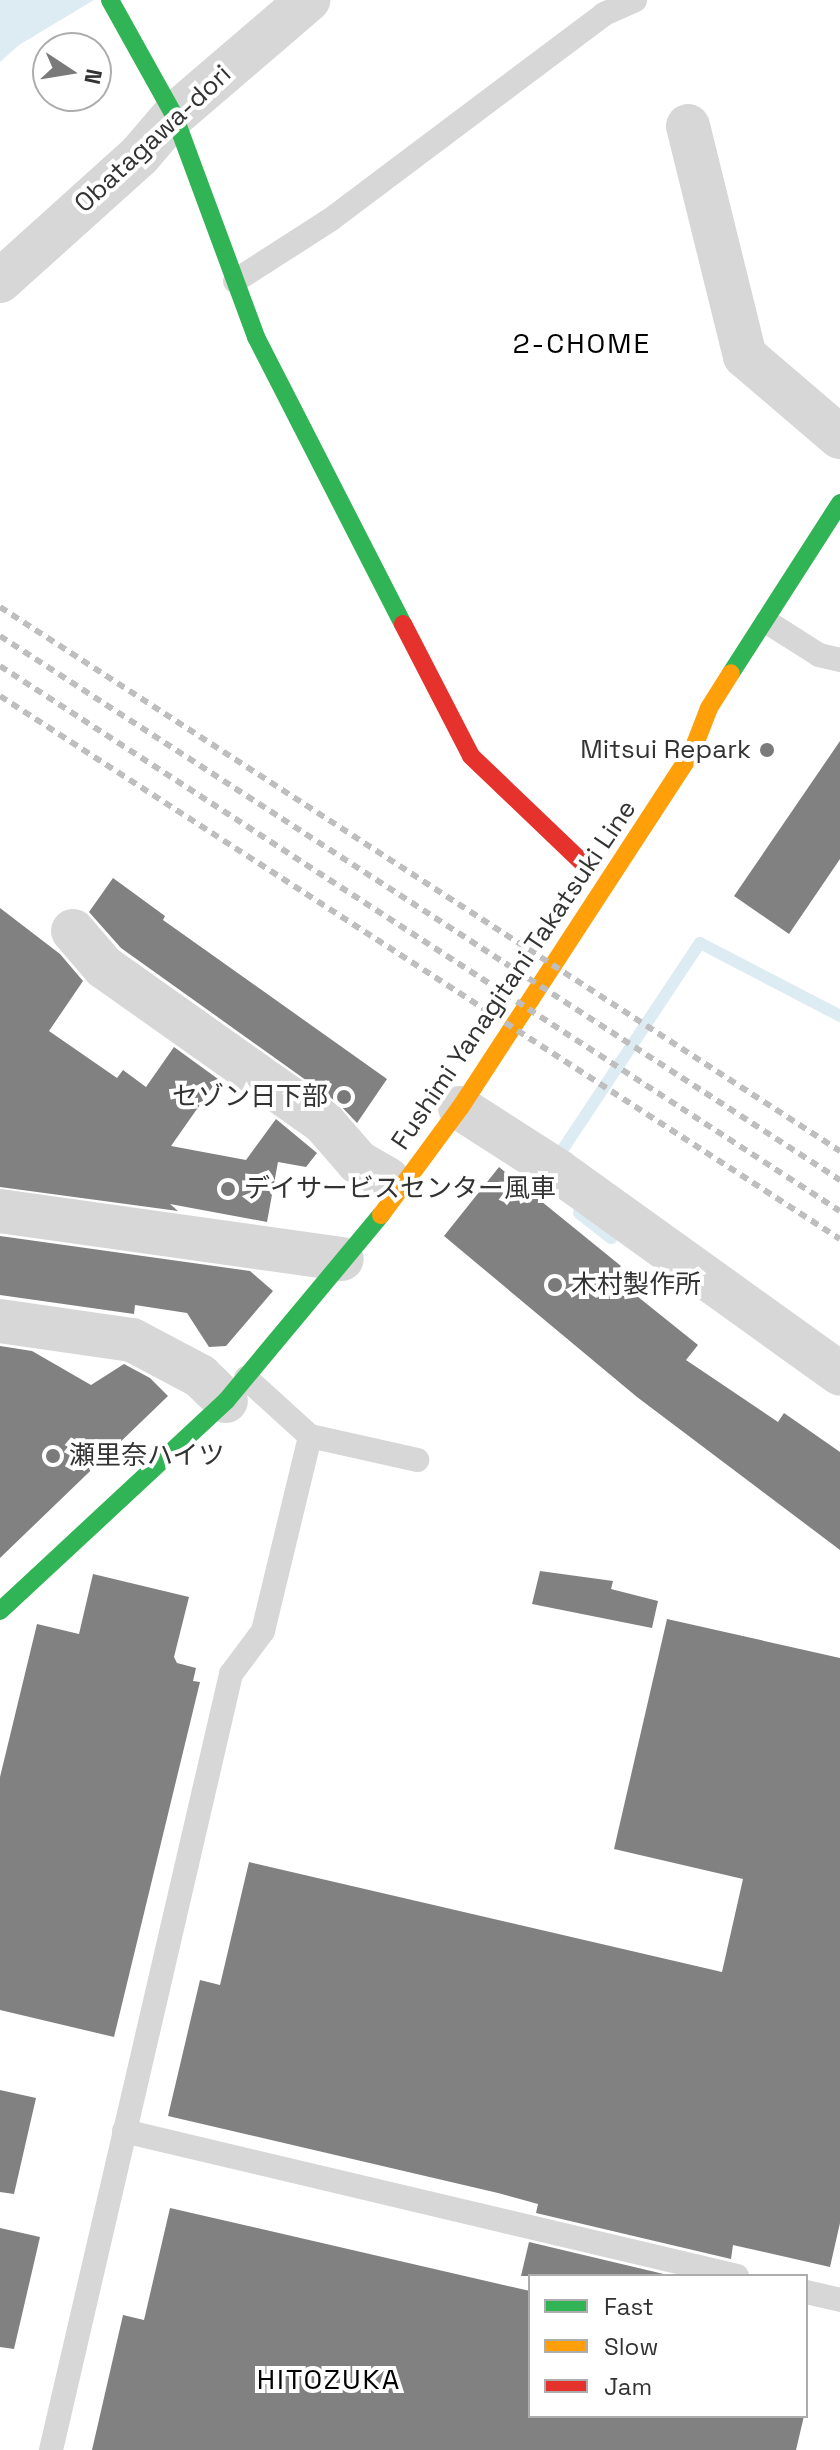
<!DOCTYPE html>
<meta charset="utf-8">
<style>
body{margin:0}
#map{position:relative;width:840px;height:2450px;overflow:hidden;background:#fff;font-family:"Space Grotesk","Noto Sans JP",sans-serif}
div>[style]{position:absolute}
.water>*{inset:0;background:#ddebf3}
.stream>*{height:12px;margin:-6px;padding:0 6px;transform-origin:6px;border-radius:6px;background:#ddebf3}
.building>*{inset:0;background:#818181}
.lane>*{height:24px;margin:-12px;padding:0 12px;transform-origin:12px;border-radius:12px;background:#d7d7d7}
.street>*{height:44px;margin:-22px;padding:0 22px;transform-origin:22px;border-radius:22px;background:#d7d7d7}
.fast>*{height:18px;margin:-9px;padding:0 9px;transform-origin:9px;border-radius:9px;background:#30b455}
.slow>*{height:18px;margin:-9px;padding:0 9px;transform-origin:9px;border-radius:9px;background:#ff9f0a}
.jam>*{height:18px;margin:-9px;padding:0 9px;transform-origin:9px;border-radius:9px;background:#e5322d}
.rail>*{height:6px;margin-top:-3px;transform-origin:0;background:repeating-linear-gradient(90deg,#bebebe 0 8px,transparent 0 14px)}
.dots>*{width:22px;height:22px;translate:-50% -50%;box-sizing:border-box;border:4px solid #fff;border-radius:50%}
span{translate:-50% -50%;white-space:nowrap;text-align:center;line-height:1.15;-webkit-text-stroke:8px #fff;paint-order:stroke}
.street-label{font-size:26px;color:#333}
.poi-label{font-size:26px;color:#333}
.right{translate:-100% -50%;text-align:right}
.left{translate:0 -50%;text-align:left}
.neighbourhood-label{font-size:28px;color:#000;letter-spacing:2px}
.legend{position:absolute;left:528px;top:2274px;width:280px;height:144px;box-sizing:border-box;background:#fff;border:2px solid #adadad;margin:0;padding:10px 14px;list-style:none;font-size:24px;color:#333}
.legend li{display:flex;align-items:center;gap:16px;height:40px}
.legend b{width:40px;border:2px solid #adadad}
.north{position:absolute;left:32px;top:32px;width:80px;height:80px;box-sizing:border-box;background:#fff;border:2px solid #adadad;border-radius:50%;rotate:102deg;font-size:22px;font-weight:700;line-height:32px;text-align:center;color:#333}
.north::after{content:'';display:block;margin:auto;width:28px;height:36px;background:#7a7a7a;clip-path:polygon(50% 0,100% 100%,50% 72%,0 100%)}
</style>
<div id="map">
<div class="water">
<i style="clip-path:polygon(0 0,94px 0,19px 45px,0 62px)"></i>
</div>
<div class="stream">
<i style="left:555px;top:1161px;width:262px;rotate:-56.4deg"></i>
<i style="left:700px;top:943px;width:158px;rotate:27.5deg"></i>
<i style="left:579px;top:1213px;width:41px;rotate:38deg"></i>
</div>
<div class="building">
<i style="clip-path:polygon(840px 741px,840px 859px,789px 934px,734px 896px)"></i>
<i style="clip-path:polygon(113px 878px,165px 916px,163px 920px,387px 1079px,357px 1123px,338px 1103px,121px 948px,89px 912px)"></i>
<i style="clip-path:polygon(0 908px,60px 954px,83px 981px,49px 1031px,117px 1078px,123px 1070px,146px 1087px,174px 1047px,218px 1079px,171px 1146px,246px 1160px,276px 1119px,317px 1153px,306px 1167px,278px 1162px,267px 1222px,170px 1204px,178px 1211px,0 1187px)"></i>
<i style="clip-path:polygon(499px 1167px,621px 1266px,612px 1276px,698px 1345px,686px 1360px,778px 1422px,784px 1413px,840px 1452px,840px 1550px,637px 1397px,444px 1236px)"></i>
<i style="clip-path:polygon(0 1236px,250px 1271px,273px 1291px,226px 1346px,209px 1347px,187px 1313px,135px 1305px,134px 1314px,0 1295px)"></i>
<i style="clip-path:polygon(0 1346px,32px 1351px,91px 1385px,124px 1364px,150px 1378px,168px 1396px,0 1558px)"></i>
<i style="clip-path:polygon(540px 1571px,613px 1581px,611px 1589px,658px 1601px,652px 1628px,532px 1604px)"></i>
<i style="clip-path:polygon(93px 1574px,189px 1597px,174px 1657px,177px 1663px,196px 1668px,193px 1681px,200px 1682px,114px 2037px,0 2010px,0 1777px,37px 1624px,79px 1634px)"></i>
<i style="clip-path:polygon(667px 1619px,840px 1658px,840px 2223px,830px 2267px,733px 2245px,731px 2259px,536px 2213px,538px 2204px,498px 2193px,168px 2116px,200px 1980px,220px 1985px,249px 1862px,722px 1972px,743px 1879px,614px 1849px)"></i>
<i style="clip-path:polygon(0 2090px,36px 2098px,14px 2194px,0 2192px)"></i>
<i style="clip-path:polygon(170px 2208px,530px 2291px,530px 2416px,804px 2416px,796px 2450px,92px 2450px,123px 2315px,144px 2320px)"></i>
<i style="clip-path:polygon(0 2228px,40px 2237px,14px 2349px,0 2347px)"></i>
<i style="clip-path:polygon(529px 2242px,672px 2276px,521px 2276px)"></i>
</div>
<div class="lane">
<i style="left:235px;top:281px;width:113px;rotate:-32.7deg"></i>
<i style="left:330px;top:220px;width:343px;rotate:-36.9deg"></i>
<i style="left:604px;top:14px;width:34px;rotate:-24deg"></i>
<i style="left:767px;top:622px;width:62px;rotate:32.4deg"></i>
<i style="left:819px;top:655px;width:22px;rotate:13deg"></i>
<i style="left:246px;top:1378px;width:86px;rotate:42.2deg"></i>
<i style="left:124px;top:2131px;width:630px;rotate:13.31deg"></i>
<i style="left:806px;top:2292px;width:35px;rotate:13deg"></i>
<i style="left:51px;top:2450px;width:797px;rotate:-76.94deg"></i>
<i style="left:231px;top:1674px;width:54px;rotate:-53.3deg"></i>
<i style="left:263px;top:1631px;width:201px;rotate:-76.4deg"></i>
<i style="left:310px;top:1436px;width:110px;rotate:12.6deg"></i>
</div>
<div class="street">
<i style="left:688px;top:126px;width:237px;rotate:76.1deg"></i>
<i style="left:745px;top:356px;width:125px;rotate:40.5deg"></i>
<i style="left:0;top:281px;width:187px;rotate:-42deg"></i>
<i style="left:139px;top:156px;width:54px;rotate:-49.5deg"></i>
<i style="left:174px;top:115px;width:177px;rotate:-40.6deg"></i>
<i style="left:73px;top:931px;width:48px;rotate:49.3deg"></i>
<i style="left:104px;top:967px;width:270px;rotate:35.3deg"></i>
<i style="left:324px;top:1123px;width:52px;rotate:48.9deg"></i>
<i style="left:358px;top:1162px;width:34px;rotate:30deg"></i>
<i style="left:460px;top:1108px;width:117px;rotate:32.7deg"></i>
<i style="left:558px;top:1171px;width:347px;rotate:35.7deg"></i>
<i style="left:0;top:1211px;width:345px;rotate:8deg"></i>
<i style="left:0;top:1321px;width:133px;rotate:8.2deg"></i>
<i style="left:132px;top:1340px;width:77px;rotate:27.9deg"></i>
<i style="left:200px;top:1376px;width:36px;rotate:44deg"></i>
</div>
<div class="fast">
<i style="left:110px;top:0;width:132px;rotate:60.9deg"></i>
<i style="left:174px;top:115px;width:237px;rotate:69.7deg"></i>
<i style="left:256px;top:337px;width:322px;rotate:62.9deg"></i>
<i style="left:731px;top:673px;width:202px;rotate:-57.3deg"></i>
<i style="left:0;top:1611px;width:309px;rotate:-42.9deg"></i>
<i style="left:226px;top:1401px;width:242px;rotate:-50.2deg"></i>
</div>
<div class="slow">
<i style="left:381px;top:1215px;width:133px;rotate:-53.6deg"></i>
<i style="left:460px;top:1108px;width:425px;rotate:-56.9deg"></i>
<i style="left:692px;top:752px;width:47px;rotate:-68.9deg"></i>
<i style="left:709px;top:708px;width:41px;rotate:-57.8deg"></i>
</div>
<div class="jam">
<i style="left:403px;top:624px;width:148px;rotate:62.7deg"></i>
<i style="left:471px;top:756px;width:158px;rotate:43.7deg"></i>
</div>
<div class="rail">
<i style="left:0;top:607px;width:1001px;rotate:32.93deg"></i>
<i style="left:0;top:636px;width:1001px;rotate:32.93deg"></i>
<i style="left:0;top:666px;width:1001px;rotate:32.98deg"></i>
<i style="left:0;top:696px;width:1000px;rotate:32.88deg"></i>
</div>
<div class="dots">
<i style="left:767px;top:750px;background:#7a7a7a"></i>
<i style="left:344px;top:1097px;background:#7a7a7a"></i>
<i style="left:228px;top:1189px;background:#7a7a7a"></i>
<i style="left:555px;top:1285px;background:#7a7a7a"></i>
<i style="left:53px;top:1456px;background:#7a7a7a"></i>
</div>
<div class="street-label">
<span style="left:153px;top:139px;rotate:-43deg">Obatagawa-dori</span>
<span style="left:514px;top:975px;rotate:-56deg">Fushimi Yanagitani Takatsuki Line</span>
</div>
<div class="poi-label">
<span class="right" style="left:751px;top:750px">Mitsui Repark</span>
<span class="right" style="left:328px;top:1097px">セゾン日下部</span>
<span class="left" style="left:244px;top:1189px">デイサービスセンター風車</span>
<span class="left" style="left:571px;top:1285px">木村製作所</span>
<span class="left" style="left:69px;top:1456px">瀬里奈ハイツ</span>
</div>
<div class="neighbourhood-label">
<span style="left:582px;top:343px">2-CHOME</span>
<span style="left:329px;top:2379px">HITOZUKA</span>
</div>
<ul class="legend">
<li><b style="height:10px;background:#30b455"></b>Fast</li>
<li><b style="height:10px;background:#ff9f0a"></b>Slow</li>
<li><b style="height:10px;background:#e5322d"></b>Jam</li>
</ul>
<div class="north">N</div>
</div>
